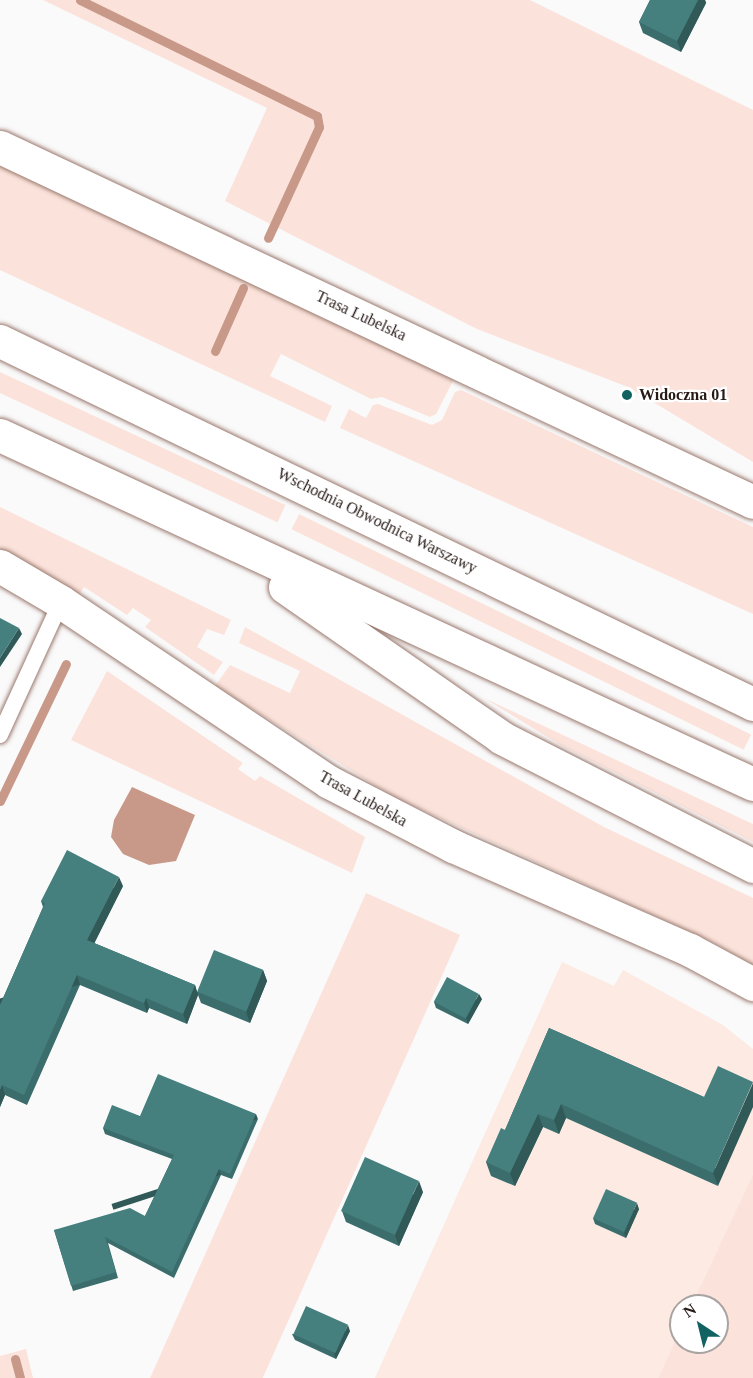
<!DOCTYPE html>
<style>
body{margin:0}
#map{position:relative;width:753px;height:1378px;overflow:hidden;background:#fafafa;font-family:Georgia,serif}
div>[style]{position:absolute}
.built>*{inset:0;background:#fceae3}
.green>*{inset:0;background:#fbe3db;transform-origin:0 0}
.water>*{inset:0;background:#c89989}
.stream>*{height:9px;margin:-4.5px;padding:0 4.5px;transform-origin:4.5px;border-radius:4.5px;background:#c89989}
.roads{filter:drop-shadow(0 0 2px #9a796e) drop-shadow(0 0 2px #9a796e)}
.lane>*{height:16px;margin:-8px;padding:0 8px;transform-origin:8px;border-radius:8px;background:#fff}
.secondary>*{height:33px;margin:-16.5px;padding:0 16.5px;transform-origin:16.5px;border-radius:16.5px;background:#fff}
.highway>*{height:33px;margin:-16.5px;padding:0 16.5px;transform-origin:16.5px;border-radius:16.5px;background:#fff}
.wall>*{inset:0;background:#3b6d6c}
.shaded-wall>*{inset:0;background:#305958;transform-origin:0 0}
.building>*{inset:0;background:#457f7e;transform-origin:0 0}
.dots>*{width:16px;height:16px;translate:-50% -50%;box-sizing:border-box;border:3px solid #fff;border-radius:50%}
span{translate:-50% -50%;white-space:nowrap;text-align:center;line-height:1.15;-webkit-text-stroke:4.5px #fff;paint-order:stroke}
.street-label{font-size:16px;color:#271a16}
.poi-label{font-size:16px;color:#271a16;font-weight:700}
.left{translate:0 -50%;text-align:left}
.north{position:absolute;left:669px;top:1294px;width:60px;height:60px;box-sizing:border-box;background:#fff;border:2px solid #a9a3a2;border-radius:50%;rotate:325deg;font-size:16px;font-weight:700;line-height:24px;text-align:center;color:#271a16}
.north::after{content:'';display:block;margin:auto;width:21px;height:27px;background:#126261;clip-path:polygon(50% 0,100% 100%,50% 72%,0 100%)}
</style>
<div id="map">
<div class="built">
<i style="clip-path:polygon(562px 962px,614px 986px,623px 970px,723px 1025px,753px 1049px,753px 1174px,691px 1306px,681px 1306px,681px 1328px,658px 1378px,375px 1378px)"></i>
</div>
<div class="green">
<i style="clip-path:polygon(43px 0,530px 0,753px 110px,753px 462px,628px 387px,477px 329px,225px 201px,267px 108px)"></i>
<i style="clip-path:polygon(0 165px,182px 246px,455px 377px,436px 414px,430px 417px,382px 397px,371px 399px,281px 354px,270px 376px,332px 406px,325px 422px,0 270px)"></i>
<i style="left:0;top:372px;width:315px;height:19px;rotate:25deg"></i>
<i style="clip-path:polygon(461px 390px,753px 527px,753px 614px,340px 428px,349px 409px,366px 418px,373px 405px,378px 404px,432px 425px,442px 420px,455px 392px)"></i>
<i style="clip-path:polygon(0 507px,231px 620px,224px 635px,207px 629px,197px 647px,223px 662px,214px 675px,145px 627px,151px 620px,133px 608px,127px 615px,84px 587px,79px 595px,0 549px)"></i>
<i style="left:299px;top:514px;width:503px;height:17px;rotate:26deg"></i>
<i style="clip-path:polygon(245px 627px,604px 827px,753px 898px,753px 965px,714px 943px,394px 797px,215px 686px,230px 665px,290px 693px,300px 671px,239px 643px)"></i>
<i style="clip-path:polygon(107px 671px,243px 763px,238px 769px,255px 781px,260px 776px,365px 837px,352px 873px,71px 740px)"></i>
<i style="clip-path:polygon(484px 698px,753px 824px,753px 842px,562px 746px)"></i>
<i style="left:366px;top:893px;width:103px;height:534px;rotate:24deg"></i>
<i style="clip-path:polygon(753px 1174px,753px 1378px,658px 1378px,681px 1328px,681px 1342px,717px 1342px,717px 1306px,691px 1306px)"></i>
<i style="clip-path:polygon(26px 1349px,33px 1378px,0 1378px,0 1356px)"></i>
</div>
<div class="water">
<i style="clip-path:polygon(132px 787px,195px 815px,176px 861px,149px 865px,123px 854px,111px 837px,114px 820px)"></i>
</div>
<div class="stream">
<i style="left:80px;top:0;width:264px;rotate:26.1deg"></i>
<i style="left:317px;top:116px;width:11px;rotate:80deg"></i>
<i style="left:319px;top:127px;width:122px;rotate:114.7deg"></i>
<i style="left:215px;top:351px;width:69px;rotate:-66deg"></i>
<i style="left:0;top:801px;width:152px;rotate:-64.3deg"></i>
<i style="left:15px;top:1359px;width:20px;rotate:75deg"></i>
</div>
<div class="roads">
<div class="lane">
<i style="left:0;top:735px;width:146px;rotate:-65.4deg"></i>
</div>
<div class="secondary">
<i style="left:0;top:147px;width:832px;rotate:25.24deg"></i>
<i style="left:0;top:566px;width:71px;rotate:30.5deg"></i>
<i style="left:61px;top:602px;width:323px;rotate:33.9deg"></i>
<i style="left:329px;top:782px;width:140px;rotate:27.3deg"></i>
<i style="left:453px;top:846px;width:259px;rotate:23.7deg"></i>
<i style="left:690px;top:950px;width:72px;rotate:28.4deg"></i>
</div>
<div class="highway">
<i style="left:0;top:341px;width:836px;rotate:25.74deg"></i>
<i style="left:0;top:435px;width:830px;rotate:24.87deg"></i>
<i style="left:285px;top:587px;width:264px;rotate:34.8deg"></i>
<i style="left:502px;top:738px;width:282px;rotate:27deg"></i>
</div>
</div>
<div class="wall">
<i style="clip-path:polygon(650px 0,705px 0,706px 3px,681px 52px,643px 33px,639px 22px)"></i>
<i style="clip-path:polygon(123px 886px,94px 943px,195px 985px,197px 992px,263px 970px,267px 981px,250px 1023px,201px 1003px,198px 995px,187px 1024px,149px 1008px,147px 1013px,80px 985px,27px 1105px,5px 1095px,0 1107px,0 1005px,43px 907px,41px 901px)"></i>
<i style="clip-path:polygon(482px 999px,468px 1024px,436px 1008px,434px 1002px)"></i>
<i style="clip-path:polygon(549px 1028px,704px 1097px,718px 1186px,566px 1118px,559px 1134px,543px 1127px,515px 1186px,491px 1176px,486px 1162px,505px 1130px)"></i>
<i style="clip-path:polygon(140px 1116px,258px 1119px,232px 1179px,221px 1175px,174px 1278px,108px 1243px,118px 1278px,73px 1291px,54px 1230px,145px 1216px,172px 1159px,105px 1134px,103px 1128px)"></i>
<i style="clip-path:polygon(423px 1192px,399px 1246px,346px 1222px,342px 1211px)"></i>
<i style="clip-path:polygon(639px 1209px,626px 1238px,595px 1224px,593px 1218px)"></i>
<i style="clip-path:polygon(350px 1331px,336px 1359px,295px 1340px,292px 1334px)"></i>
</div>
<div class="shaded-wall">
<i style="clip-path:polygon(698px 0,705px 0,706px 3px,681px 52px,677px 41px)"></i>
<i style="clip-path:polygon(19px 628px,22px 634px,0 667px,0 658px)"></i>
<i style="clip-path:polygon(119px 877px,123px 886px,91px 950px,87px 940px)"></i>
<i style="clip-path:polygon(263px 970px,267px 981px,250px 1023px,246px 1012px)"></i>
<i style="left:77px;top:975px;width:10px;height:131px;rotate:73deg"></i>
<i style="clip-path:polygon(195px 985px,198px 995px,187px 1024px,183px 1014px)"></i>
<i style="clip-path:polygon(479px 994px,482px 999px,468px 1024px,466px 1018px)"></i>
<i style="clip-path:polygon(146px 998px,149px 1008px,147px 1013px,144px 1003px)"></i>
<i style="clip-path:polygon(753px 1083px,753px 1107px,718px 1186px,713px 1173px)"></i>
<i style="clip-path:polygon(2px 1085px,5px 1095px,0 1107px,0 1090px)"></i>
<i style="clip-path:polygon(561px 1104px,566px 1118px,559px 1134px,554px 1120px)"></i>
<i style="left:256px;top:1114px;width:5px;height:65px;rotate:68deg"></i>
<i style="clip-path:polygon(538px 1114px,543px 1127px,515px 1186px,510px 1173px)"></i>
<i style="left:219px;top:1169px;width:6px;height:113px;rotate:72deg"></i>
<i style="clip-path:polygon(419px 1181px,423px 1192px,399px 1246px,395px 1235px)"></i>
<i style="clip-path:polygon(637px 1203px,639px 1209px,626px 1238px,624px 1233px)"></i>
<i style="clip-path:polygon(348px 1325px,350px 1331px,336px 1359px,334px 1354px)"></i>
</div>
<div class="building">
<i style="clip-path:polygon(650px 0,698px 0,677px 41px,639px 22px)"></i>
<i style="clip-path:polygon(0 618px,19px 628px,0 658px)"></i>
<i style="clip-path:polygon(67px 850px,119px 877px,87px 940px,195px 985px,183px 1014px,146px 998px,144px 1003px,77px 975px,24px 1095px,2px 1085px,0 1090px,0 1005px,45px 903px,41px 901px)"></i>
<i style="left:214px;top:950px;width:53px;height:45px;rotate:22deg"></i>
<i style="left:447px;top:977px;width:36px;height:28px;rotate:28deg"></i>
<i style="clip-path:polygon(549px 1028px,704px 1097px,718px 1066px,753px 1082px,713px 1173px,561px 1104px,554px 1120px,538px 1114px,510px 1173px,486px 1162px,501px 1128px,505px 1130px)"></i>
<i style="clip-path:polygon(158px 1074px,256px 1114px,230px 1174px,219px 1169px,172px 1272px,105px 1237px,116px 1272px,71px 1286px,54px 1230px,130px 1208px,145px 1216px,174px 1155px,103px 1128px,112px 1105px,140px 1116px)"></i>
<i style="left:365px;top:1157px;width:59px;height:59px;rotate:24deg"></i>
<i style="left:606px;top:1189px;width:34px;height:32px;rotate:24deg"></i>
<i style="left:306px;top:1306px;width:46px;height:31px;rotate:24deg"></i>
</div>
<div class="dots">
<i style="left:627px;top:395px;background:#126261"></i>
</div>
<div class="street-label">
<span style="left:361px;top:316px;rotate:25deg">Trasa Lubelska</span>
<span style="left:377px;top:521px;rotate:26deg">Wschodnia Obwodnica Warszawy</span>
<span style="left:363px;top:799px;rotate:29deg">Trasa Lubelska</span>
</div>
<div class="poi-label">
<span class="left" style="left:639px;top:395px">Widoczna 01</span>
</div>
<div class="north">N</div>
</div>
